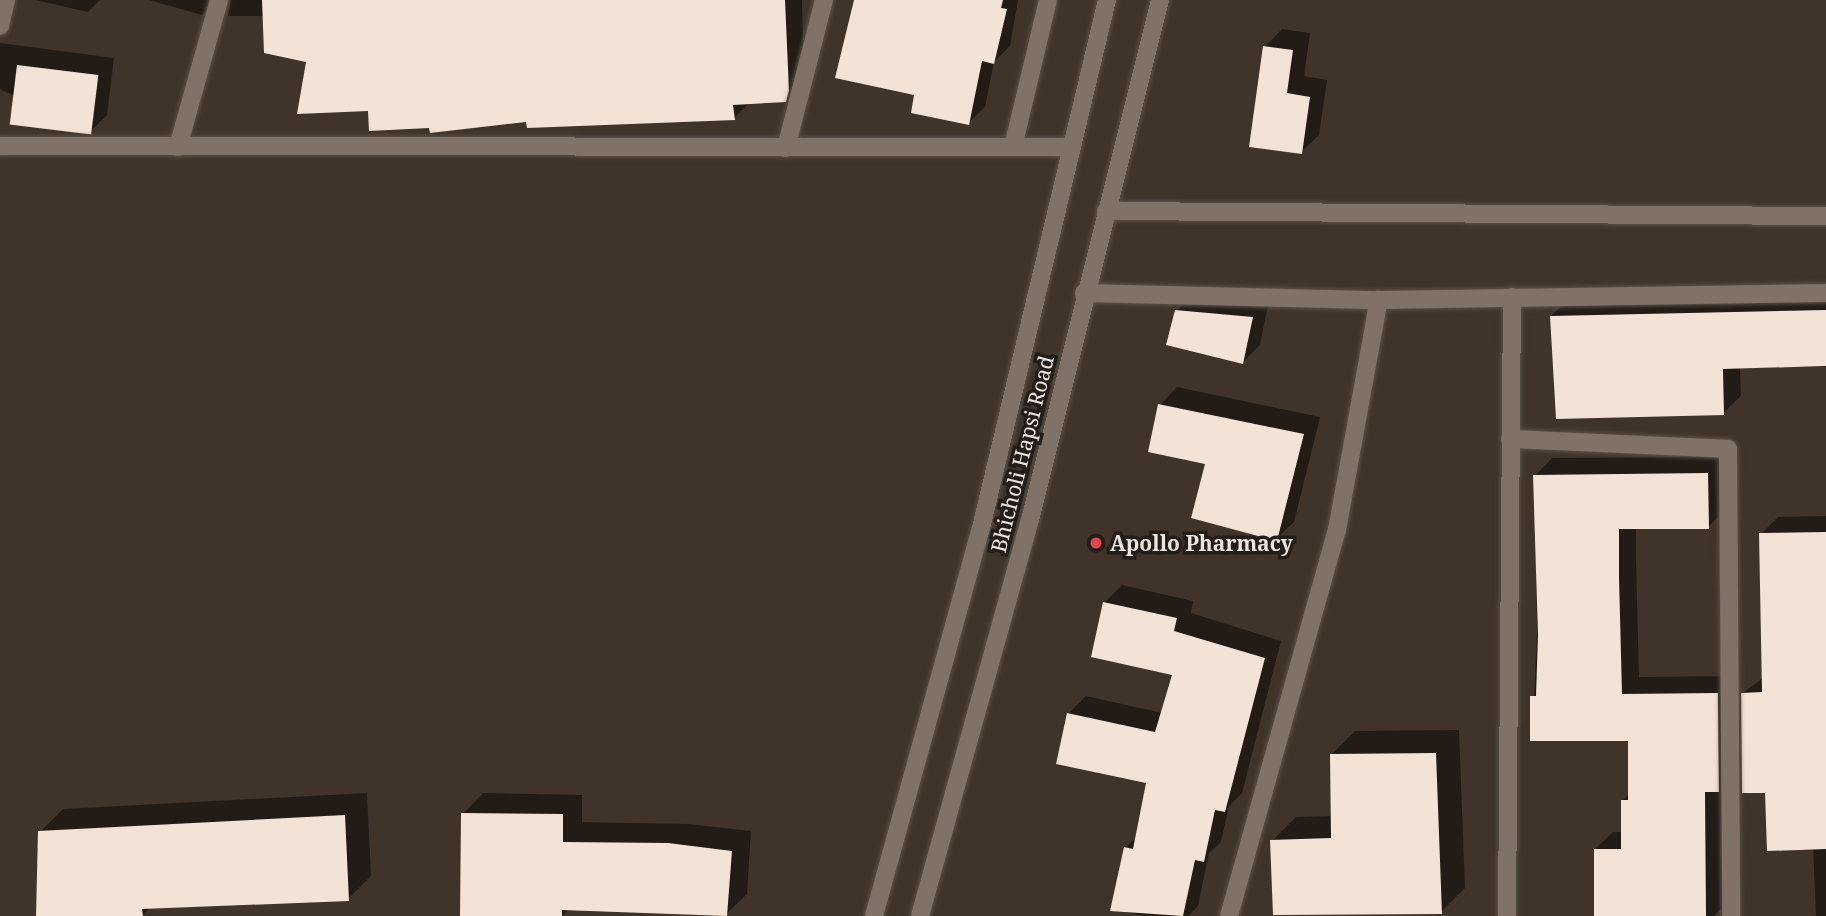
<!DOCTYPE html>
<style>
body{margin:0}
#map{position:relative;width:1826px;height:916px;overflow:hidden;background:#40342a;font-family:"Noto Serif",serif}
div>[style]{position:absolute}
.shadow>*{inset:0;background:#0007}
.building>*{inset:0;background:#f3e3d6;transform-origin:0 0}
.roads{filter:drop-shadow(0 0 2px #5a5047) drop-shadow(0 0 2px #5a5047)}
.minor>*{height:18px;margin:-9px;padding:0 9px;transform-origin:9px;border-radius:9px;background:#807267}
.dots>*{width:19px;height:19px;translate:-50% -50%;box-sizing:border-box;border:4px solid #231d19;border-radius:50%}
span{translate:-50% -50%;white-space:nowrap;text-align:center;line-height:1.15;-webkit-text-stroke:7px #231d19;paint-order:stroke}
.street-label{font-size:21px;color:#ede5df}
.poi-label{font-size:21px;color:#ede5df;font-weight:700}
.left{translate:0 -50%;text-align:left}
</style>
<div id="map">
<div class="shadow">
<i style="clip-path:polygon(35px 0,100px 0,88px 12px)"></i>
<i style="clip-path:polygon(149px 0,217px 0,202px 15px)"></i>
<i style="clip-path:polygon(231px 0,802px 0,804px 82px,785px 101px,749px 103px,734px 118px,528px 120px,430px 126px,370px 109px,308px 61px,264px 16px,228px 16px)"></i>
<i style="clip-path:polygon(856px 0,1018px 0,1010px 46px,994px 62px,985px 107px,968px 123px)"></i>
<i style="clip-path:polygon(1282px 29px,1310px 33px,1304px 76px,1327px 80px,1319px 135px,1301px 152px,1265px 47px)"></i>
<i style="clip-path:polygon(0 43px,114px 58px,107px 115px,90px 132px,0 89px)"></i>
<i style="clip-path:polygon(1194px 293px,1269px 300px,1260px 345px,1243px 362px,1177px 311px)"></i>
<i style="clip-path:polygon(1826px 293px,1826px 367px,1740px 367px,1741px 396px,1723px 413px,1551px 316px,1569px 299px)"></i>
<i style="clip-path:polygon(1177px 387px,1320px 417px,1294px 522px,1276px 539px,1160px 405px)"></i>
<i style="clip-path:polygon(1725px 457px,1726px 509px,1708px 527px,1636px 528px,1636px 558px,1639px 677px,1735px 676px,1723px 907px,1714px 916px,1595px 916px,1595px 849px,1613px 832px,1623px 832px,1622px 801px,1630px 793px,1630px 739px,1532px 740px,1537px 635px,1535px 476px,1552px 458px)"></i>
<i style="clip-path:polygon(1826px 516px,1826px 916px,1816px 916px,1813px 848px,1766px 791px,1743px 693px,1764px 677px,1761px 534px,1778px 517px)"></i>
<i style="clip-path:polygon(1122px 585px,1193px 601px,1191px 613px,1281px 641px,1242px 793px,1229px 806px,1221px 842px,1209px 853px,1198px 906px,1188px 916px,1144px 916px,1112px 909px,1125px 848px,1138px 836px,1149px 782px,1068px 714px,1086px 696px,1162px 713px,1174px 674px,1104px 603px)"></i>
<i style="clip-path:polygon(1459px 730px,1465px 888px,1441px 912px,1272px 841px,1296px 817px,1332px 816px,1332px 754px,1355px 731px)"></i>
<i style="clip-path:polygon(367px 793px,371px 876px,348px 899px,151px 907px,142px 916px,38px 916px,40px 832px,63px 809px)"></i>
<i style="clip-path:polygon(483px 793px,582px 795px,582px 822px,689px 824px,751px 831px,747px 894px,726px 914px,569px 909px,562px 916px,463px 814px)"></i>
</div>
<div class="building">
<i style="clip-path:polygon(262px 0,785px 0,789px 91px,786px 102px,733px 105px,735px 120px,527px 128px,526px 122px,430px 133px,429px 128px,369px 131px,368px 111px,297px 114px,306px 62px,264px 53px)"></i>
<i style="clip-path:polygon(854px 0,1003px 0,1001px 8px,1007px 9px,994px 64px,982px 61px,969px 125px,911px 113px,914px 95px,835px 78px)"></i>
<i style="clip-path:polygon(1263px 46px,1293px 50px,1287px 93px,1310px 97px,1302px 154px,1249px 147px)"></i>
<i style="left:17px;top:65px;width:82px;height:60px;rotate:7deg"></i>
<i style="clip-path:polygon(1175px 310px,1253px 317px,1243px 364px,1166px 345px)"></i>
<i style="clip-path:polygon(1826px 310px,1826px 366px,1723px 369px,1724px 415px,1556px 419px,1550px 316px)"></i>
<i style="clip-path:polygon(1158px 404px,1304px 434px,1277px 541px,1191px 518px,1205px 464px,1148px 452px)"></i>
<i style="clip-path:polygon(1708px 473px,1709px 529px,1619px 529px,1619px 577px,1622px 694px,1718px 693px,1719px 792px,1705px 792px,1706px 916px,1594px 916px,1594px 849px,1621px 849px,1621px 800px,1628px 800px,1628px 741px,1530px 741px,1530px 696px,1536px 696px,1538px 635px,1533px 475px)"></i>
<i style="clip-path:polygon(1826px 532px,1826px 849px,1767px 851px,1765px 793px,1742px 793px,1741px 693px,1762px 692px,1759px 533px)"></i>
<i style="clip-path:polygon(1103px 602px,1177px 618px,1174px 631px,1265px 658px,1225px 812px,1215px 810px,1204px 862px,1195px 860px,1183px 916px,1110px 911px,1124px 847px,1133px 849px,1146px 783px,1056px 764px,1067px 713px,1155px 732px,1172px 675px,1091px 657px)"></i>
<i style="clip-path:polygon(1436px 753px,1442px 914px,1273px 915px,1270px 840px,1331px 838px,1330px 754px)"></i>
<i style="clip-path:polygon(461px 813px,563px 814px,563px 842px,668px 843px,732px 851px,727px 916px,562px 910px,562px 916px,460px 916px)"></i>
<i style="clip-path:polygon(345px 815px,349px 901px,142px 909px,143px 916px,36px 916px,38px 831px)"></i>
</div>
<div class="roads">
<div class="minor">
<i style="left:0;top:26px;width:27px;rotate:-77deg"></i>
<i style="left:0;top:146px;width:1072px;rotate:0.05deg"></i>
<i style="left:178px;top:147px;width:153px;rotate:-74.4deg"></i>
<i style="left:1013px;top:147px;width:151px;rotate:-76.6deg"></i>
<i style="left:786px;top:148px;width:153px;rotate:-75.6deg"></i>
<i style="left:1106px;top:211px;width:720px;rotate:0.4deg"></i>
<i style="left:1084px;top:293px;width:295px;rotate:1.4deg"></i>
<i style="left:1379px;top:300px;width:447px;rotate:-0.9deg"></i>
<i style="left:1510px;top:439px;width:218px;rotate:2.6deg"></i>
<i style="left:1728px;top:449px;width:467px;rotate:89.6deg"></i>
<i style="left:874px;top:916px;width:402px;rotate:-74.6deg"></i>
<i style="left:981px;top:528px;width:543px;rotate:-76.58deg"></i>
<i style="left:920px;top:916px;width:411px;rotate:-74.5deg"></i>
<i style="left:1030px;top:520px;width:536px;rotate:-75.96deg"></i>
<i style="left:1229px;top:916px;width:401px;rotate:-74.4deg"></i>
<i style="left:1337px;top:530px;width:234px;rotate:-79.7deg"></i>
<i style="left:1507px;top:916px;width:619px;rotate:-89.54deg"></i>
</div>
</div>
<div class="dots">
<i style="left:1096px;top:543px;background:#e0444e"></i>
</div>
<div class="street-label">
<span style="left:1022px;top:454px;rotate:-76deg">Bhicholi Hapsi Road</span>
</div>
<div class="poi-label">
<span class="left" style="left:1110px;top:543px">Apollo Pharmacy</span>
</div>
</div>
